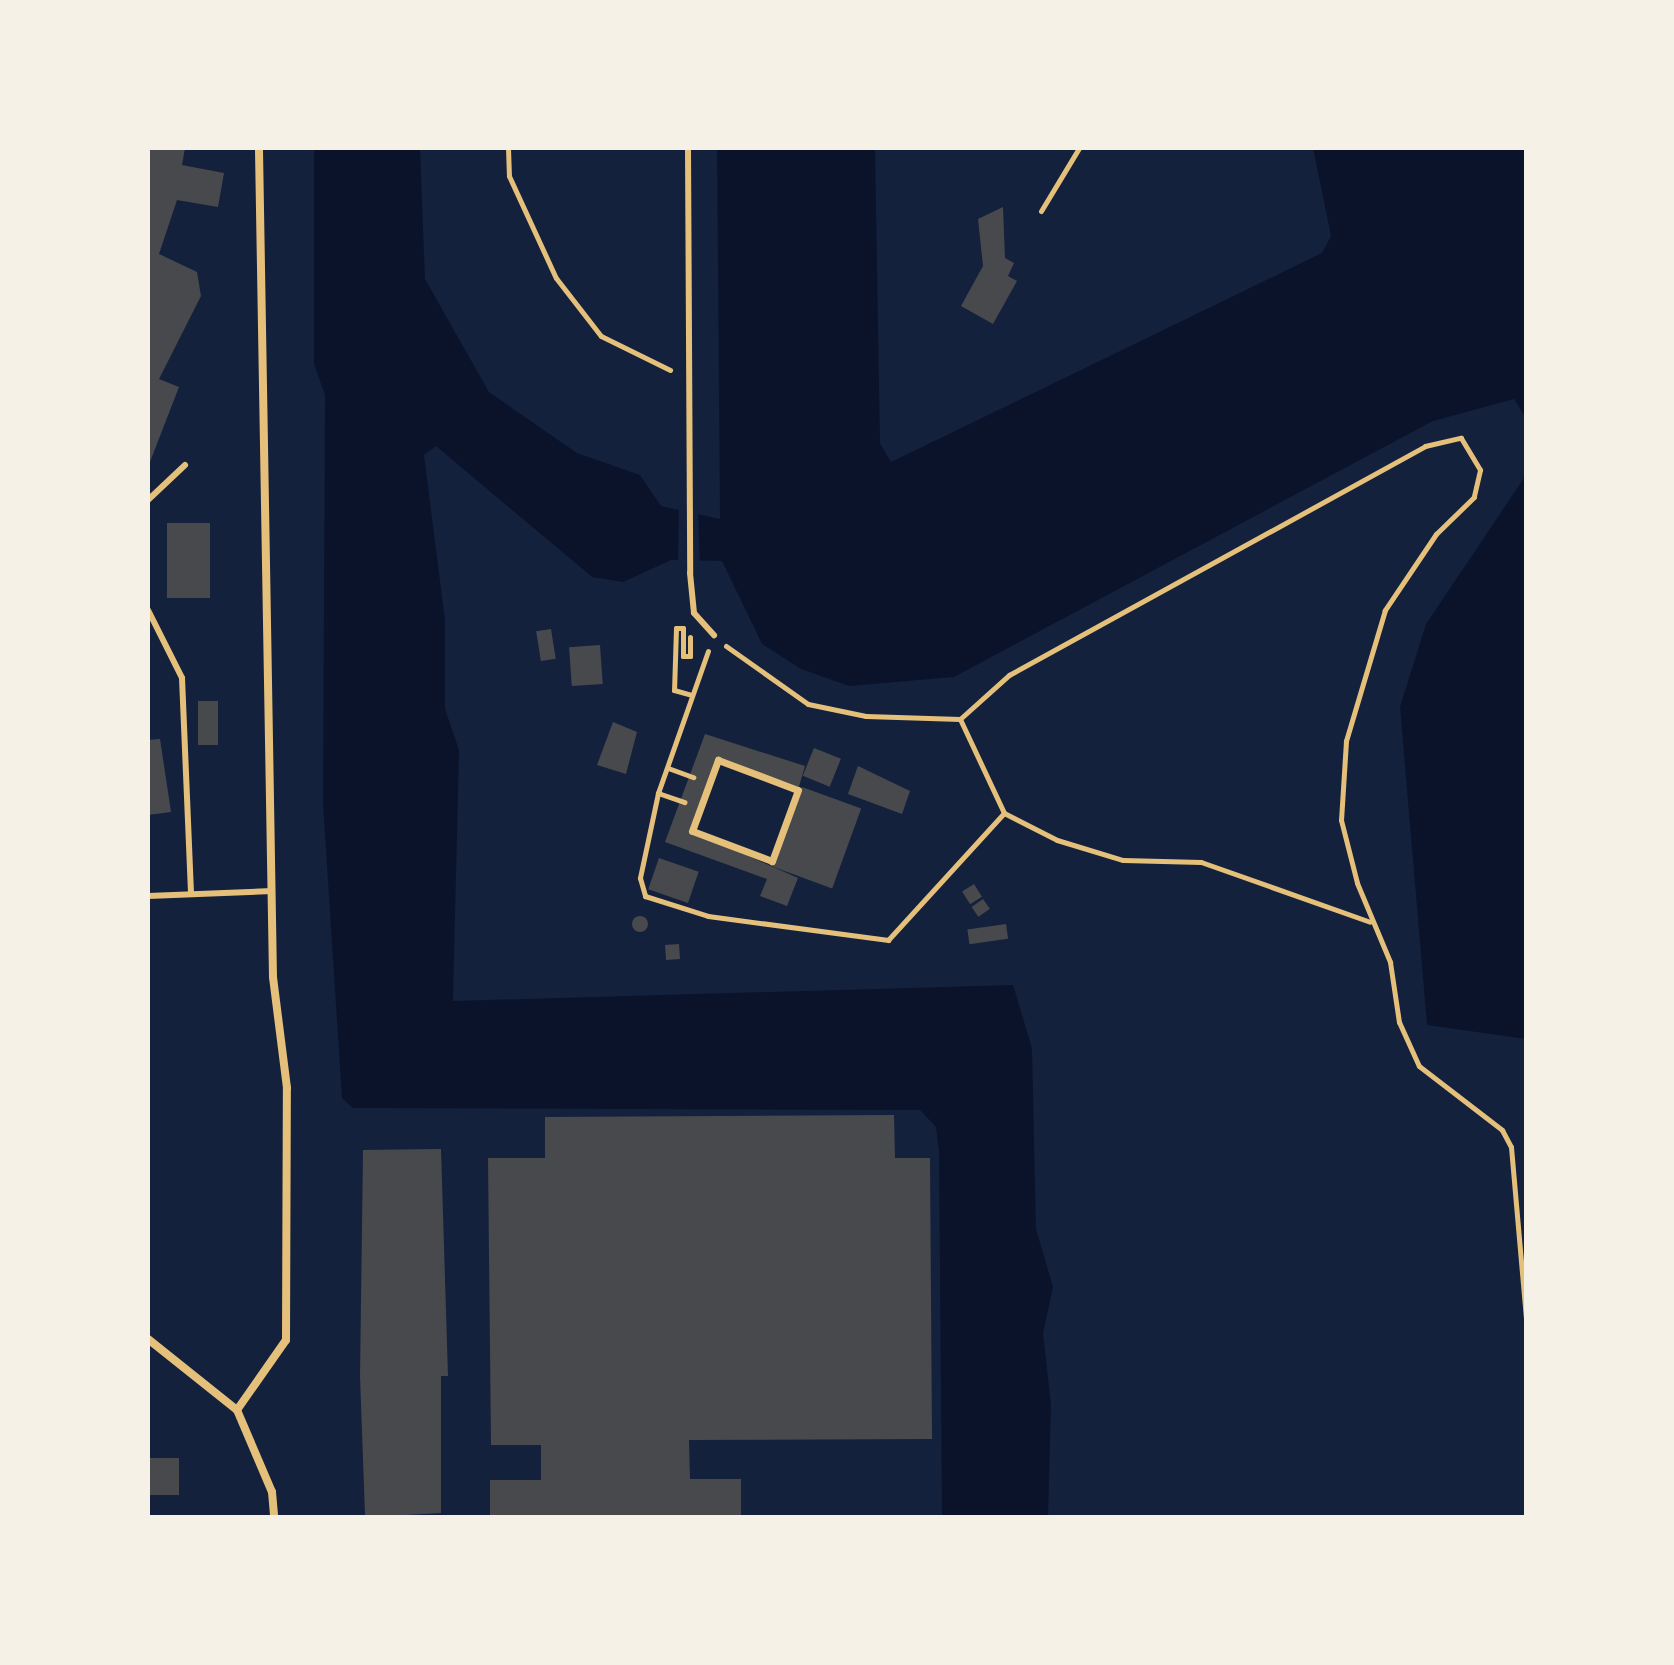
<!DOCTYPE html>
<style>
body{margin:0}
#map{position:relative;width:1674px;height:1665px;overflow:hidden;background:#14213d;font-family:Barlow,sans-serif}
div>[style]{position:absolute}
.water>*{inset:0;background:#0b132b}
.pier>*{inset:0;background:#14213d}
.building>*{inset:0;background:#48494c;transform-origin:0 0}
.round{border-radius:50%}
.path>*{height:5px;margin:-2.5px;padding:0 2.5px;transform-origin:2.5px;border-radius:2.5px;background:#e5c07b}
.service>*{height:6px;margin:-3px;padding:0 3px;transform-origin:3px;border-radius:3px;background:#e5c07b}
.pedestrian>*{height:7px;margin:-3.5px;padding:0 3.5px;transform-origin:3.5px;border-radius:3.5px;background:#e5c07b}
.minor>*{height:8px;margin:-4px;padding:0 4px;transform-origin:4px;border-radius:4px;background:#e5c07b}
span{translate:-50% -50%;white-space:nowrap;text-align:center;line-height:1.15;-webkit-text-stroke:8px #f6f1e7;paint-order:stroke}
.frame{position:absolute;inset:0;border:150px solid #f6f1e7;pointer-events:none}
</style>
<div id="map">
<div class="water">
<i style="clip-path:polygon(314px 148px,420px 148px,425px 279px,489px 392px,577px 453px,640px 475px,661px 506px,720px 519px,717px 148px,875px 148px,880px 443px,891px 462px,1322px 253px,1331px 236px,1313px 148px,1526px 148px,1526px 418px,1514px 399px,1433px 421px,954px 677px,849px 686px,801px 669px,762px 644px,722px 561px,671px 560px,623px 582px,592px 577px,436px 446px,424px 455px,445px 620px,445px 709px,459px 750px,453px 1001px,1013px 985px,1032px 1048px,1036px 1229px,1053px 1287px,1043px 1333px,1051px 1405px,1048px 1517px,942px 1517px,939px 1151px,936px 1127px,920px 1110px,353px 1108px,342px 1098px,323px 804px,325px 395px,314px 364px)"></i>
<i style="clip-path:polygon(1526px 475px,1526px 1039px,1427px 1025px,1400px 707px,1426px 624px)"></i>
</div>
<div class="pier">
<i style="clip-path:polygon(679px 505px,698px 509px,700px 565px,678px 564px)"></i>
</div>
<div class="building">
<i style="clip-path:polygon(148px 148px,185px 148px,182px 165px,224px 173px,218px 207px,177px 200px,159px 254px,197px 272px,201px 296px,159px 379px,179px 387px,148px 467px)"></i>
<i style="clip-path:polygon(1003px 207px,1005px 258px,1014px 263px,1008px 276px,1017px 281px,993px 324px,961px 306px,983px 266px,978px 219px)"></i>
<i style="left:167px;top:523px;width:43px;height:75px"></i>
<i style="left:551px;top:629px;width:30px;height:15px;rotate:81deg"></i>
<i style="left:600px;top:645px;width:39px;height:31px;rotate:86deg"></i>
<i style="left:198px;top:701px;width:20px;height:44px"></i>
<i style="clip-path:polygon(613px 722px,637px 732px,626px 774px,597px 765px)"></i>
<i style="clip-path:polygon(705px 734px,805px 766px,798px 790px,718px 760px,692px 831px,798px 878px,787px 906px,760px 896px,767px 879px,665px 842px)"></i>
<i style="clip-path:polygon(160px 739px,171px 812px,148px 815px,148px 740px)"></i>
<i style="left:814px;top:748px;width:29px;height:30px;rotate:22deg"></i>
<i style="clip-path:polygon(858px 766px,910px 791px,902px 814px,848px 794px)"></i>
<i style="left:802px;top:787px;width:63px;height:85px;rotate:20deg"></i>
<i style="left:659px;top:858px;width:42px;height:33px;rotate:19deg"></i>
<i style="left:974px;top:884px;width:15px;height:14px;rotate:58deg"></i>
<i style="left:983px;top:899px;width:12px;height:14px;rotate:55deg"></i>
<i class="round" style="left:632px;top:916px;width:16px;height:16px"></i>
<i style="left:1006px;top:924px;width:15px;height:39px;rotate:82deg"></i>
<i style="left:679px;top:944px;width:15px;height:14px;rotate:86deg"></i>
<i style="clip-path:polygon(894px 1115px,895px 1158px,930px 1158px,932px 1439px,689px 1440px,690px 1479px,741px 1479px,741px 1517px,490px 1517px,490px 1480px,541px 1480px,541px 1445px,491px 1445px,488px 1158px,545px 1158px,545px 1117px)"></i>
<i style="clip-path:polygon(441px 1149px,448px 1376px,441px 1376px,441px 1513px,372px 1517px,365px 1515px,360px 1376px,363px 1150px)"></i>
<i style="left:148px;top:1458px;width:31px;height:37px"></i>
</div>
<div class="path">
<i style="left:508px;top:148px;width:28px;rotate:88deg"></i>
<i style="left:509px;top:176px;width:112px;rotate:65.3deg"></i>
<i style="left:556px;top:278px;width:73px;rotate:52.2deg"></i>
<i style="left:601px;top:336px;width:77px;rotate:26.2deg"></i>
<i style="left:1041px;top:211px;width:74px;rotate:-58.9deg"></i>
<i style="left:690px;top:637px;width:19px;rotate:90deg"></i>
<i style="left:690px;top:656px;width:7px;rotate:180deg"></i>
<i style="left:683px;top:656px;width:28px;rotate:-90deg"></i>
<i style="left:683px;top:628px;width:7px;rotate:180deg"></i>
<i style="left:676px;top:628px;width:62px;rotate:91.8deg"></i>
<i style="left:674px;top:690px;width:18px;rotate:16deg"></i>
<i style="left:726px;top:646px;width:100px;rotate:35.3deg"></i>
<i style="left:808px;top:704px;width:59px;rotate:11.7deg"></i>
<i style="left:866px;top:716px;width:94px;rotate:1.8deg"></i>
<i style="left:960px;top:719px;width:66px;rotate:-41.9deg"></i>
<i style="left:1009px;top:675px;width:475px;rotate:-28.8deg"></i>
<i style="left:1425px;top:446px;width:37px;rotate:-13deg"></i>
<i style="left:1461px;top:438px;width:37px;rotate:59deg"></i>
<i style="left:1480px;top:470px;width:28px;rotate:103deg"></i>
<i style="left:1474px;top:497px;width:53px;rotate:135.8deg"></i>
<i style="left:1436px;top:534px;width:92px;rotate:123.9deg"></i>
<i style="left:1385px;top:610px;width:137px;rotate:106.6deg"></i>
<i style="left:1346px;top:741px;width:79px;rotate:93.6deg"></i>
<i style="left:1341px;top:820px;width:65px;rotate:75.7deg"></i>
<i style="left:1357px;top:883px;width:86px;rotate:67.3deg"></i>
<i style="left:1390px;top:962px;width:61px;rotate:81.5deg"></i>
<i style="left:1399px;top:1022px;width:48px;rotate:65.6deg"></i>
<i style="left:1419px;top:1066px;width:105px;rotate:37.6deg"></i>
<i style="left:1502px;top:1130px;width:19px;rotate:62deg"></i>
<i style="left:1511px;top:1147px;width:172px;rotate:85deg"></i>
<i style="left:708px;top:651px;width:151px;rotate:109.4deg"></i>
<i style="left:658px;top:793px;width:87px;rotate:102deg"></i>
<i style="left:640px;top:878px;width:19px;rotate:74deg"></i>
<i style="left:645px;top:896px;width:66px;rotate:17.6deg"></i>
<i style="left:708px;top:916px;width:182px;rotate:7.6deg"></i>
<i style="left:888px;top:940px;width:172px;rotate:-47.6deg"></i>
<i style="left:960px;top:719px;width:104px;rotate:64.9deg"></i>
<i style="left:1004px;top:813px;width:59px;rotate:27deg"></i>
<i style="left:1057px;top:840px;width:69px;rotate:16.9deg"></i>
<i style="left:1123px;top:860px;width:78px;rotate:1.5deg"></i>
<i style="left:1201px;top:862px;width:179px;rotate:19.5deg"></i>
<i style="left:668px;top:768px;width:27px;rotate:20deg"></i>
<i style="left:658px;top:793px;width:28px;rotate:19deg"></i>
</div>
<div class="service">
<i style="left:688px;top:148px;width:425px;rotate:89.7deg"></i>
<i style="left:690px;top:573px;width:40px;rotate:84.3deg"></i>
<i style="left:694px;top:613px;width:30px;rotate:48deg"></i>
<i style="left:148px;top:500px;width:51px;rotate:-43.4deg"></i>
<i style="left:148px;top:610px;width:76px;rotate:63.4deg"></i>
<i style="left:182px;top:678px;width:216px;rotate:87.6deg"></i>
<i style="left:148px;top:896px;width:124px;rotate:-2.3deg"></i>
</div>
<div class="pedestrian">
<i style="left:718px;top:760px;width:85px;rotate:20.6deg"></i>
<i style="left:798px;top:790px;width:76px;rotate:110.1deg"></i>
<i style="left:772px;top:861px;width:85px;rotate:-159.4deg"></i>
<i style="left:692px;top:831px;width:76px;rotate:-69.9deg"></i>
</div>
<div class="minor">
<i style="left:148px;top:1339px;width:114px;rotate:38.6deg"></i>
<i style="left:237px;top:1410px;width:89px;rotate:66.9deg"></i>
<i style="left:272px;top:1492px;width:25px;rotate:85deg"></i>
<i style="left:237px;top:1410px;width:85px;rotate:-55deg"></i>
<i style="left:286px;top:1340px;width:252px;rotate:-89.8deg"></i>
<i style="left:287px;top:1088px;width:112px;rotate:-97.2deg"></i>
<i style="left:273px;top:977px;width:829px;rotate:-90.97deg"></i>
</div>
<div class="frame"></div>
</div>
